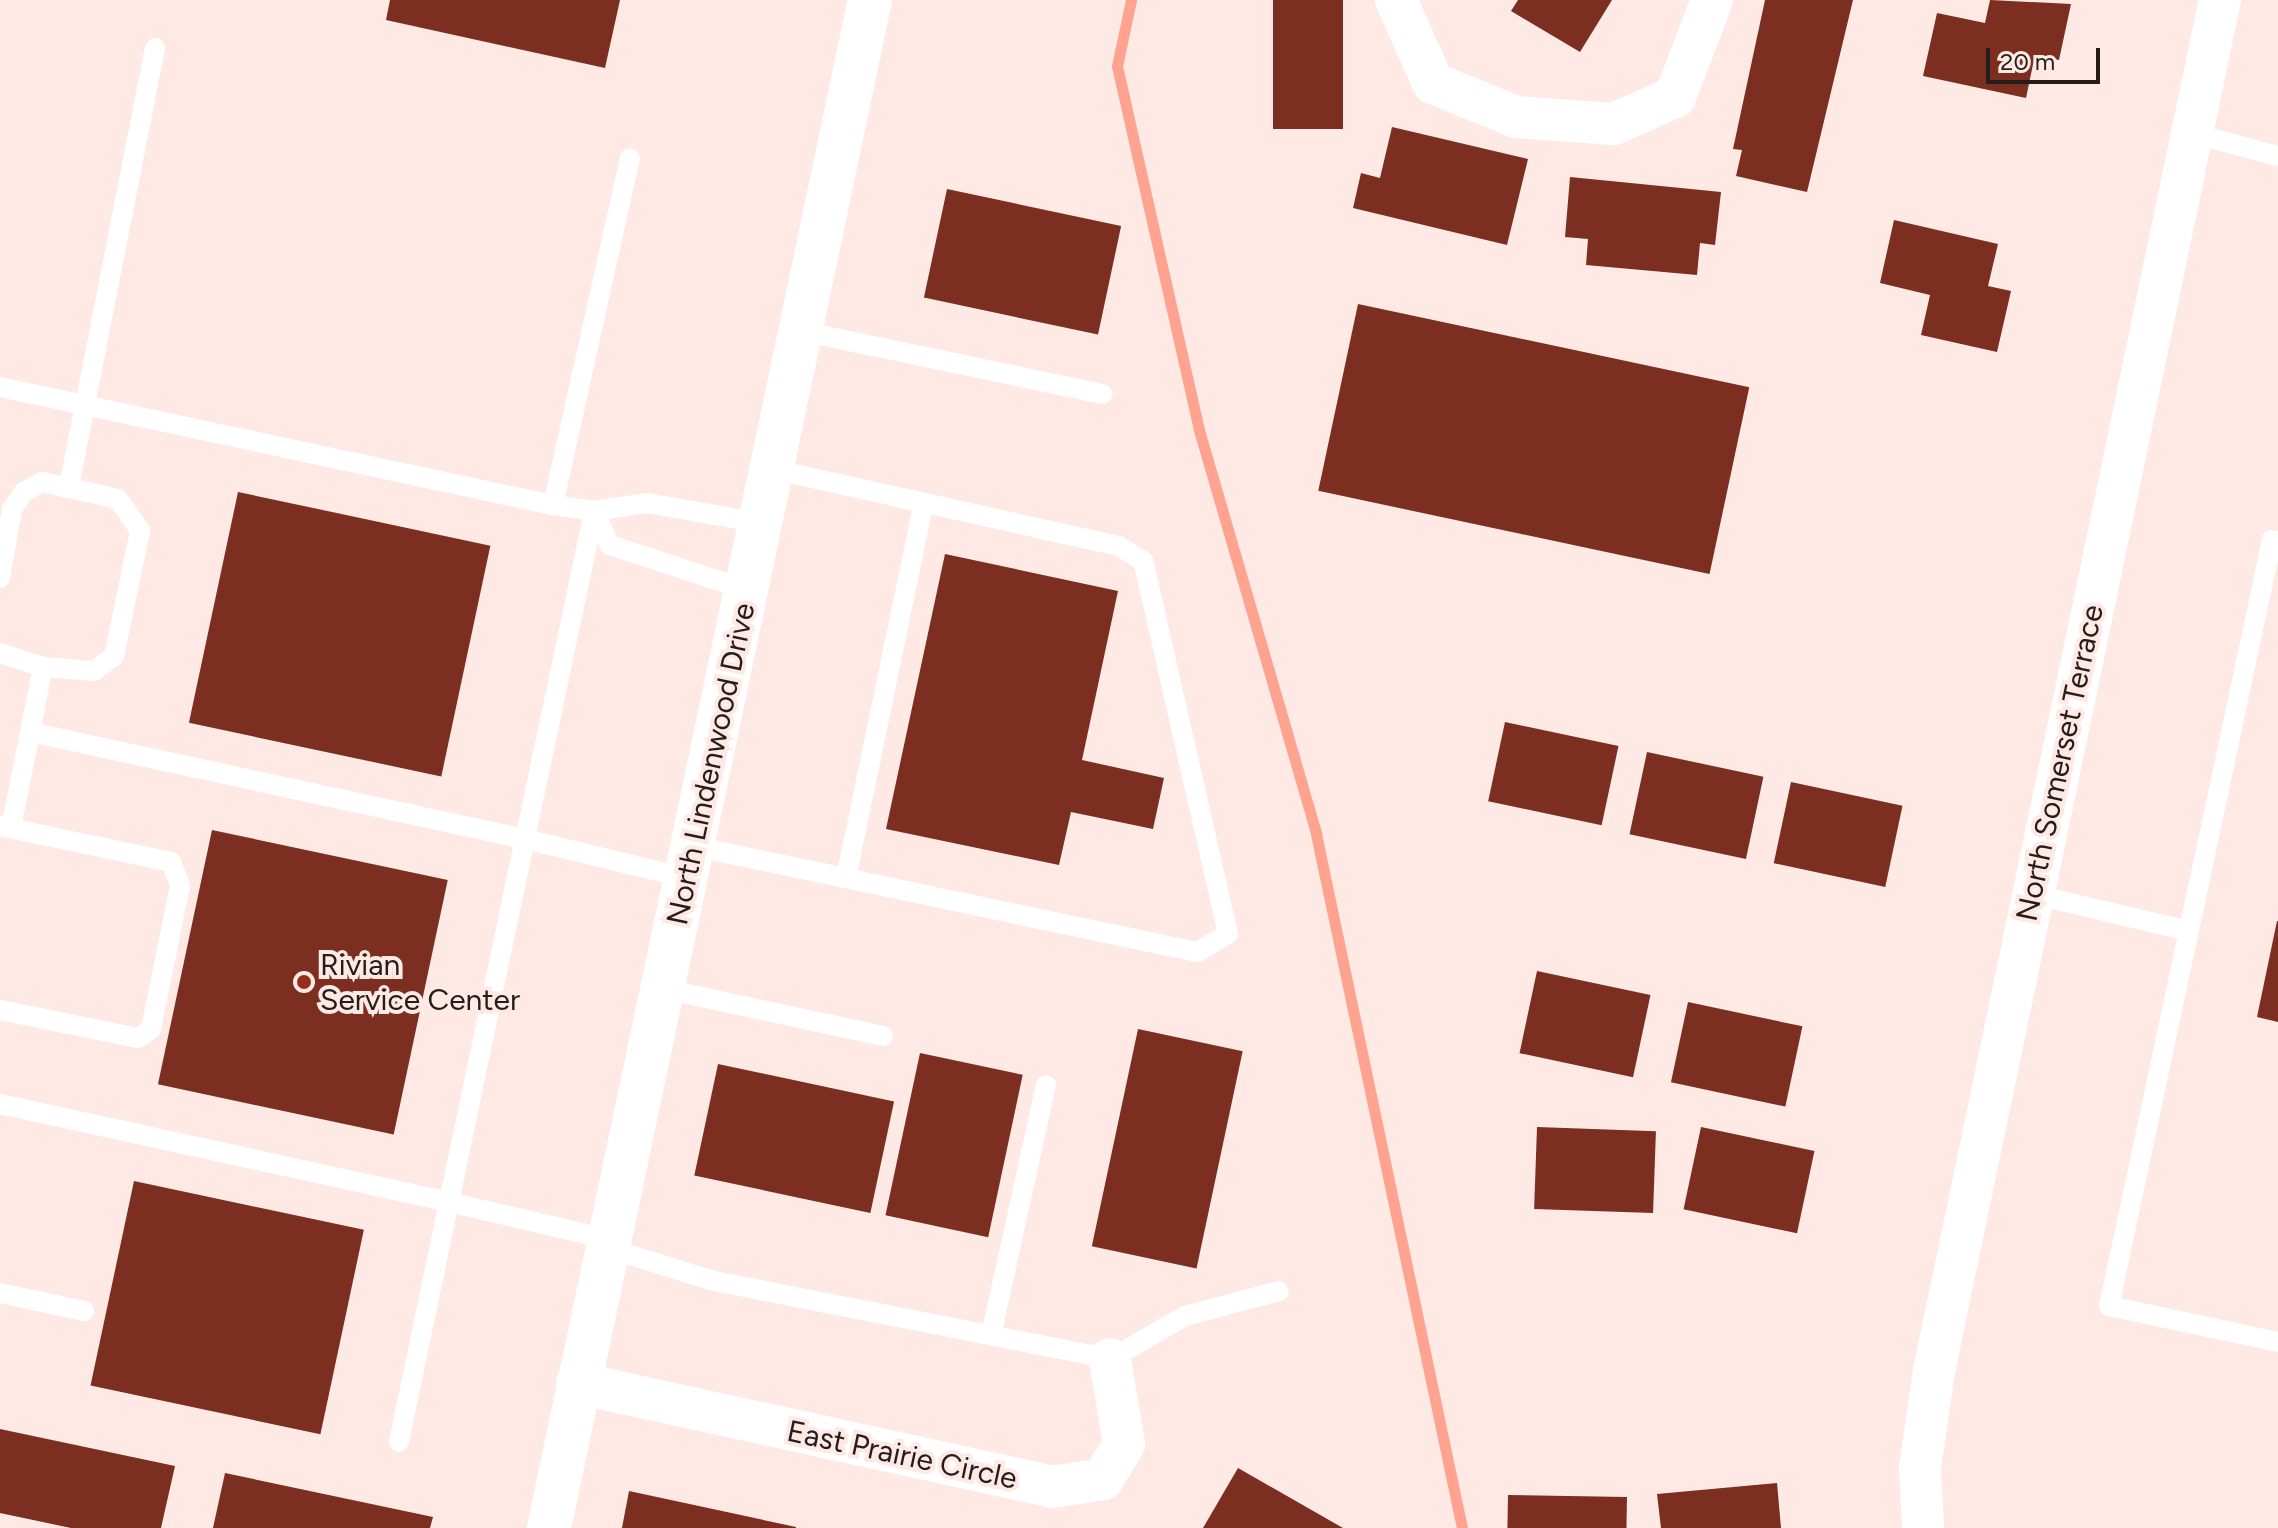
<!DOCTYPE html>
<style>
body{margin:0}
#map{position:relative;width:2278px;height:1528px;overflow:hidden;background:#fee9e4;font-family:Figtree,sans-serif}
div>[style]{position:absolute}
.stream>*{height:11px;margin:-5.5px;padding:0 5.5px;transform-origin:5.5px;border-radius:5.5px;background:#fda390}
.building>*{inset:0;background:#7c2e20;transform-origin:0 0}
.service>*{height:20px;margin:-10px;padding:0 10px;transform-origin:10px;border-radius:10px;background:#fff}
.minor>*{height:42px;margin:-21px;padding:0 21px;transform-origin:21px;border-radius:21px;background:#fff}
.tertiary>*{height:44px;margin:-22px;padding:0 22px;transform-origin:22px;border-radius:22px;background:#fff}
.dots>*{width:22px;height:22px;translate:-50% -50%;box-sizing:border-box;border:4px solid #fee9e4;border-radius:50%}
span{translate:-50% -50%;white-space:nowrap;text-align:center;line-height:1.15;-webkit-text-stroke:8px #fee9e4;paint-order:stroke}
.street-label{font-size:30px;color:#251d1c}
.poi-label{font-size:30px;color:#251d1c}
.left{translate:0 -50%;text-align:left}
.scale{position:absolute;left:1986px;top:48px;width:114px;height:36px;box-sizing:border-box;border:4px solid #251d1c;border-top:0;padding-left:10px;font-size:24px;line-height:28px;white-space:nowrap;color:#251d1c;-webkit-text-stroke:6px #fee9e4;paint-order:stroke}
</style>
<div id="map">
<div class="stream">
<i style="left:1131px;top:0;width:67px;rotate:102deg"></i>
<i style="left:1117px;top:66px;width:373px;rotate:77.3deg"></i>
<i style="left:1199px;top:430px;width:421px;rotate:73.8deg"></i>
<i style="left:1316px;top:834px;width:709px;rotate:78.12deg"></i>
</div>
<div class="building">
<i style="clip-path:polygon(390px 0,620px 0,605px 68px,386px 20px)"></i>
<i style="left:1273px;top:0;width:70px;height:129px"></i>
<i style="clip-path:polygon(1518px 0,1612px 0,1580px 52px,1511px 11px)"></i>
<i style="clip-path:polygon(1765px 0,1853px 0,1807px 192px,1736px 176px,1742px 150px,1733px 149px)"></i>
<i style="clip-path:polygon(1990px 0,2071px 4px,2059px 60px,2035px 55px,2026px 98px,1923px 76px,1937px 13px,1985px 23px)"></i>
<i style="clip-path:polygon(1392px 127px,1528px 159px,1507px 245px,1353px 208px,1361px 173px,1380px 178px)"></i>
<i style="clip-path:polygon(1570px 177px,1721px 192px,1715px 245px,1700px 243px,1697px 275px,1586px 265px,1588px 239px,1565px 237px)"></i>
<i style="left:947px;top:189px;width:178px;height:111px;rotate:12deg"></i>
<i style="clip-path:polygon(1894px 220px,1998px 244px,1988px 286px,2011px 291px,1997px 352px,1921px 335px,1930px 295px,1880px 283px)"></i>
<i style="left:1358px;top:304px;width:400px;height:191px;rotate:12deg"></i>
<i style="left:238px;top:492px;width:258px;height:236px;rotate:12deg"></i>
<i style="clip-path:polygon(945px 554px,1118px 591px,1082px 760px,1164px 778px,1153px 829px,1071px 812px,1059px 865px,886px 829px)"></i>
<i style="left:1505px;top:722px;width:116px;height:81px;rotate:12deg"></i>
<i style="left:1647px;top:752px;width:119px;height:84px;rotate:12deg"></i>
<i style="left:1791px;top:782px;width:114px;height:83px;rotate:12deg"></i>
<i style="left:212px;top:830px;width:241px;height:260px;rotate:12deg"></i>
<i style="clip-path:polygon(2277px 921px,2278px 921px,2278px 1022px,2257px 1017px)"></i>
<i style="left:1537px;top:971px;width:116px;height:84px;rotate:12deg"></i>
<i style="left:1688px;top:1002px;width:117px;height:82px;rotate:12deg"></i>
<i style="left:1138px;top:1029px;width:107px;height:222px;rotate:12deg"></i>
<i style="left:920px;top:1053px;width:105px;height:166px;rotate:12deg"></i>
<i style="left:718px;top:1064px;width:180px;height:114px;rotate:12deg"></i>
<i style="left:1537px;top:1127px;width:119px;height:82px;rotate:2deg"></i>
<i style="left:1701px;top:1127px;width:116px;height:84px;rotate:12deg"></i>
<i style="left:134px;top:1181px;width:235px;height:209px;rotate:12deg"></i>
<i style="clip-path:polygon(0 1429px,175px 1466px,161px 1528px,71px 1528px,0 1513px)"></i>
<i style="clip-path:polygon(1238px 1468px,1343px 1528px,1203px 1528px)"></i>
<i style="clip-path:polygon(225px 1473px,433px 1517px,430px 1528px,213px 1528px)"></i>
<i style="clip-path:polygon(1777px 1483px,1781px 1528px,1661px 1528px,1657px 1494px)"></i>
<i style="clip-path:polygon(629px 1491px,796px 1527px,796px 1528px,622px 1528px)"></i>
<i style="left:1508px;top:1495px;width:119px;height:33px;rotate:1deg"></i>
</div>
<div class="service">
<i style="left:155px;top:48px;width:448px;rotate:101.1deg"></i>
<i style="left:69px;top:488px;width:50px;rotate:12.7deg"></i>
<i style="left:118px;top:499px;width:39px;rotate:55deg"></i>
<i style="left:140px;top:531px;width:128px;rotate:101.7deg"></i>
<i style="left:114px;top:656px;width:25px;rotate:143deg"></i>
<i style="left:94px;top:671px;width:51px;rotate:-175.5deg"></i>
<i style="left:43px;top:667px;width:66px;rotate:101.3deg"></i>
<i style="left:30px;top:732px;width:506px;rotate:12.2deg"></i>
<i style="left:525px;top:839px;width:335px;rotate:-78.1deg"></i>
<i style="left:2192px;top:133px;width:89px;rotate:15deg"></i>
<i style="left:801px;top:331px;width:308px;rotate:11.8deg"></i>
<i style="left:0;top:387px;width:565px;rotate:12.05deg"></i>
<i style="left:553px;top:505px;width:41px;rotate:8.3deg"></i>
<i style="left:594px;top:511px;width:54px;rotate:-8.6deg"></i>
<i style="left:647px;top:503px;width:116px;rotate:10deg"></i>
<i style="left:553px;top:505px;width:355px;rotate:-77.5deg"></i>
<i style="left:594px;top:511px;width:38px;rotate:65deg"></i>
<i style="left:610px;top:545px;width:144px;rotate:18.2deg"></i>
<i style="left:2278px;top:541px;width:6px;rotate:-171deg"></i>
<i style="left:2272px;top:540px;width:783px;rotate:102.01deg"></i>
<i style="left:2109px;top:1306px;width:173px;rotate:12deg"></i>
<i style="left:0;top:578px;width:70px;rotate:-80.1deg"></i>
<i style="left:12px;top:509px;width:21px;rotate:-55deg"></i>
<i style="left:24px;top:492px;width:21px;rotate:-29deg"></i>
<i style="left:42px;top:482px;width:28px;rotate:13deg"></i>
<i style="left:0;top:653px;width:45px;rotate:18deg"></i>
<i style="left:0;top:826px;width:175px;rotate:11.9deg"></i>
<i style="left:171px;top:862px;width:26px;rotate:69deg"></i>
<i style="left:180px;top:886px;width:146px;rotate:101.5deg"></i>
<i style="left:151px;top:1029px;width:16px;rotate:145deg"></i>
<i style="left:138px;top:1038px;width:141px;rotate:-168.5deg"></i>
<i style="left:11px;top:828px;width:98px;rotate:-78.8deg"></i>
<i style="left:693px;top:846px;width:515px;rotate:11.88deg"></i>
<i style="left:1197px;top:952px;width:36px;rotate:-30deg"></i>
<i style="left:1228px;top:934px;width:383px;rotate:-102.8deg"></i>
<i style="left:1143px;top:561px;width:28px;rotate:-148deg"></i>
<i style="left:1119px;top:546px;width:355px;rotate:-167.5deg"></i>
<i style="left:846px;top:878px;width:383px;rotate:-78.3deg"></i>
<i style="left:2032px;top:894px;width:160px;rotate:13.3deg"></i>
<i style="left:664px;top:989px;width:224px;rotate:12.1deg"></i>
<i style="left:0;top:1104px;width:460px;rotate:12.3deg"></i>
<i style="left:449px;top:1202px;width:245px;rotate:101.8deg"></i>
<i style="left:612px;top:1240px;width:167px;rotate:-166.9deg"></i>
<i style="left:449px;top:1202px;width:371px;rotate:-78.2deg"></i>
<i style="left:525px;top:839px;width:166px;rotate:13.6deg"></i>
<i style="left:611px;top:1249px;width:108px;rotate:17.3deg"></i>
<i style="left:714px;top:1281px;width:404px;rotate:11.1deg"></i>
<i style="left:1110px;top:1359px;width:86px;rotate:-29.8deg"></i>
<i style="left:1185px;top:1316px;width:97px;rotate:-14.9deg"></i>
<i style="left:0;top:1293px;width:86px;rotate:12.1deg"></i>
<i style="left:991px;top:1335px;width:256px;rotate:-77.6deg"></i>
</div>
<div class="minor">
<i style="left:1396px;top:0;width:91px;rotate:66deg"></i>
<i style="left:1433px;top:83px;width:90px;rotate:22.3deg"></i>
<i style="left:1516px;top:117px;width:98px;rotate:4.1deg"></i>
<i style="left:1614px;top:124px;width:67px;rotate:-23.9deg"></i>
<i style="left:1675px;top:97px;width:104px;rotate:-69.1deg"></i>
<i style="left:577px;top:1383px;width:486px;rotate:12.3deg"></i>
<i style="left:1052px;top:1487px;width:52px;rotate:-8.9deg"></i>
<i style="left:1103px;top:1479px;width:41px;rotate:-59deg"></i>
<i style="left:1124px;top:1444px;width:86px;rotate:-99.4deg"></i>
<i style="left:1923px;top:1528px;width:60px;rotate:-92.9deg"></i>
<i style="left:1920px;top:1468px;width:98px;rotate:-81.8deg"></i>
<i style="left:1934px;top:1371px;width:1401px;rotate:-78.22deg"></i>
</div>
<div class="tertiary">
<i style="left:549px;top:1528px;width:1561px;rotate:-78.14deg"></i>
</div>
<div class="dots">
<i style="left:304px;top:982px;background:#962d1a"></i>
</div>
<div class="street-label">
<span style="left:2060px;top:763px;rotate:-78deg">North Somerset Terrace</span>
<span style="left:711px;top:764px;rotate:-78deg">North Lindenwood Drive</span>
<span style="left:902px;top:1455px;rotate:12deg">East Prairie Circle</span>
</div>
<div class="poi-label">
<span class="left" style="left:320px;top:982px">Rivian<br>Service Center</span>
</div>
<div class="scale">20 m</div>
</div>
